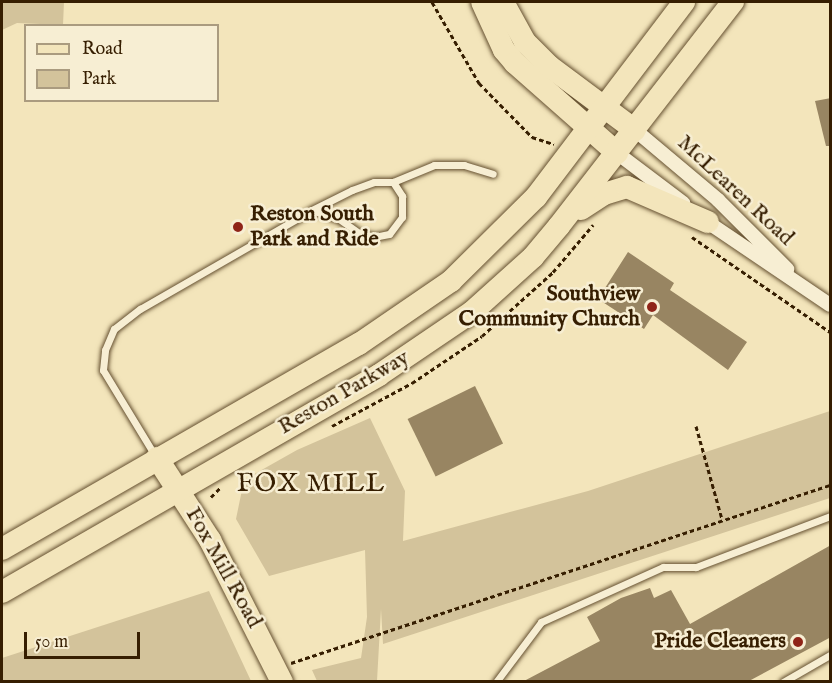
<!DOCTYPE html>
<style>
body{margin:0}
#map{position:relative;width:832px;height:683px;overflow:hidden;background:#f3e5bb;font-family:"IM FELL English",serif}
div>[style]{position:absolute}
.green>*{inset:0;background:#d3c39b}
.building>*{inset:0;background:#988562;transform-origin:0 0}
.path>*{height:3px;margin-top:-1.5px;transform-origin:0;background:repeating-linear-gradient(90deg,#361e01 0 4.5px,transparent 0 7.5px)}
.roads{filter:drop-shadow(0 0 2px #655030) drop-shadow(0 0 2px #655030)}
.service>*{height:7px;margin:-3.5px;padding:0 3.5px;transform-origin:3.5px;border-radius:3.5px;background:#f7eed3}
.minor>*{height:14px;margin:-7px;padding:0 7px;transform-origin:7px;border-radius:7px;background:#f7eed3}
.primary>*{height:22px;margin:-11px;padding:0 11px;transform-origin:11px;border-radius:11px;background:#f3e5bb}
.dots>*{width:16px;height:16px;translate:-50% -50%;box-sizing:border-box;border:3px solid #f7eed3;border-radius:50%}
span{translate:-50% -50%;white-space:nowrap;text-align:center;line-height:1.15;-webkit-text-stroke:5px #f7eed3;paint-order:stroke}
.street-label{font-size:22px;color:#361e01}
.poi-label{font-size:22px;color:#361e01;font-weight:700}
.left{translate:0 -50%;text-align:left}
.right{translate:-100% -50%;text-align:right}
.quarter-label{font-size:26px;color:#361e01;letter-spacing:1.5px}
.frame{position:absolute;inset:0;border:3px solid #361e01;pointer-events:none}
.legend{position:absolute;left:24px;top:24px;width:195px;height:78px;box-sizing:border-box;background:#f7eed3;border:2px solid #aa9b7f;margin:0;padding:8px 10px;list-style:none;font-size:18px;color:#361e01}
.legend li{display:flex;align-items:center;gap:12px;height:30px}
.legend b{width:30px;border:2px solid #aa9b7f}
.scale{position:absolute;left:24px;top:632px;width:116px;height:27px;box-sizing:border-box;border:3px solid #361e01;border-top:0;padding-left:8px;font-size:18px;line-height:21px;white-space:nowrap;color:#361e01;-webkit-text-stroke:4px #f7eed3;paint-order:stroke}
</style>
<div id="map">
<div class="green">
<i style="clip-path:polygon(2px 2px,64px 2px,63px 25px,17px 23px,2px 30px)"></i>
<i style="clip-path:polygon(830px 411px,830px 498px,383px 644px,381px 609px,377px 681px,317px 681px,312px 670px,361px 658px,367px 617px,365px 550px,269px 576px,236px 519px,244px 480px,297px 450px,370px 418px,405px 491px,403px 541px,588px 491px)"></i>
<i style="clip-path:polygon(209px 591px,251px 681px,2px 681px,2px 658px)"></i>
</div>
<div class="building">
<i style="clip-path:polygon(831px 98px,831px 146px,826px 146px,815px 101px)"></i>
<i style="clip-path:polygon(628px 252px,674px 283px,670px 290px,747px 342px,728px 370px,653px 315px,644px 329px,598px 299px)"></i>
<i style="left:475px;top:386px;width:64px;height:75px;rotate:64deg"></i>
<i style="clip-path:polygon(831px 545px,831px 637px,749px 681px,524px 681px,600px 641px,587px 617px,621px 598px,650px 588px,654px 598px,671px 590px,690px 624px)"></i>
</div>
<div class="path">
<i style="left:432px;top:2px;width:94px;rotate:59.9deg"></i>
<i style="left:479px;top:83px;width:76px;rotate:45.5deg"></i>
<i style="left:532px;top:137px;width:23px;rotate:18deg"></i>
<i style="left:692px;top:237px;width:168px;rotate:34.5deg"></i>
<i style="left:332px;top:426px;width:91px;rotate:-28.3deg"></i>
<i style="left:412px;top:383px;width:84px;rotate:-33.9deg"></i>
<i style="left:482px;top:336px;width:96px;rotate:-42deg"></i>
<i style="left:553px;top:272px;width:62px;rotate:-49.6deg"></i>
<i style="left:696px;top:426px;width:97px;rotate:74.4deg"></i>
<i style="left:211px;top:497px;width:13px;rotate:-45deg"></i>
<i style="left:291px;top:663px;width:568px;rotate:-18.28deg"></i>
</div>
<div class="roads">
<div class="service">
<i style="left:393px;top:182px;width:44px;rotate:-22.5deg"></i>
<i style="left:434px;top:165px;width:30px"></i>
<i style="left:464px;top:165px;width:30px;rotate:17deg"></i>
<i style="left:154px;top:454px;width:98px;rotate:-121.3deg"></i>
<i style="left:103px;top:370px;width:20px;rotate:-84deg"></i>
<i style="left:105px;top:350px;width:23px;rotate:-67deg"></i>
<i style="left:114px;top:329px;width:33px;rotate:-38deg"></i>
<i style="left:140px;top:309px;width:198px;rotate:-29.9deg"></i>
<i style="left:312px;top:210px;width:45px;rotate:-26.6deg"></i>
<i style="left:352px;top:190px;width:23px;rotate:-20deg"></i>
<i style="left:374px;top:182px;width:19px"></i>
<i style="left:393px;top:182px;width:17px;rotate:57deg"></i>
<i style="left:402px;top:196px;width:21px;rotate:90deg"></i>
<i style="left:402px;top:217px;width:21px;rotate:127deg"></i>
<i style="left:389px;top:234px;width:15px;rotate:169deg"></i>
<i style="left:374px;top:237px;width:16px;rotate:-165deg"></i>
<i style="left:359px;top:233px;width:24px;rotate:-145deg"></i>
<i style="left:339px;top:219px;width:28px;rotate:-162deg"></i>
<i style="left:496px;top:682px;width:75px;rotate:-53.1deg"></i>
<i style="left:541px;top:622px;width:134px;rotate:-24.3deg"></i>
<i style="left:663px;top:567px;width:33px"></i>
<i style="left:696px;top:567px;width:143px;rotate:-20.8deg"></i>
<i style="left:783px;top:682px;width:54px;rotate:-29.9deg"></i>
</div>
<div class="minor">
<i style="left:635px;top:130px;width:109px;rotate:40.1deg"></i>
<i style="left:718px;top:200px;width:98px;rotate:45deg"></i>
<i style="left:617px;top:153px;width:83px;rotate:37.1deg"></i>
<i style="left:703px;top:219px;width:153px;rotate:34.1deg"></i>
</div>
<div class="primary">
<i style="left:482px;top:2px;width:53px;rotate:65.4deg"></i>
<i style="left:504px;top:50px;width:17px;rotate:50deg"></i>
<i style="left:515px;top:63px;width:136px;rotate:41.4deg"></i>
<i style="left:503px;top:2px;width:46px;rotate:61.2deg"></i>
<i style="left:525px;top:42px;width:34px;rotate:45deg"></i>
<i style="left:549px;top:66px;width:107px;rotate:36.7deg"></i>
<i style="left:581px;top:209px;width:27px;rotate:-33deg"></i>
<i style="left:604px;top:194px;width:24px;rotate:-17deg"></i>
<i style="left:627px;top:187px;width:88px;rotate:23.4deg"></i>
<i style="left:157px;top:458px;width:98px;rotate:57.1deg"></i>
<i style="left:210px;top:540px;width:159px;rotate:63.1deg"></i>
<i style="left:2px;top:549px;width:412px;rotate:-29.9deg"></i>
<i style="left:359px;top:344px;width:112px;rotate:-34.4deg"></i>
<i style="left:451px;top:281px;width:120px;rotate:-44.7deg"></i>
<i style="left:536px;top:197px;width:245px;rotate:-52.8deg"></i>
<i style="left:2px;top:592px;width:435px;rotate:-29.9deg"></i>
<i style="left:379px;top:375px;width:112px;rotate:-34.1deg"></i>
<i style="left:472px;top:312px;width:82px;rotate:-42deg"></i>
<i style="left:533px;top:257px;width:40px;rotate:-50deg"></i>
<i style="left:559px;top:226px;width:284px;rotate:-52.2deg"></i>
</div>
</div>
<div class="dots">
<i style="left:238px;top:227px;background:#8f2418"></i>
<i style="left:652px;top:307px;background:#8f2418"></i>
<i style="left:798px;top:642px;background:#8f2418"></i>
</div>
<div class="street-label">
<span style="left:735px;top:191px;rotate:43deg">McLearen Road</span>
<span style="left:344px;top:393px;rotate:-30deg">Reston Parkway</span>
<span style="left:223px;top:568px;rotate:61deg">Fox Mill Road</span>
</div>
<div class="poi-label">
<span class="left" style="left:250px;top:227px">Reston South<br>Park and Ride</span>
<span class="right" style="left:640px;top:307px">Southview<br>Community Church</span>
<span class="right" style="left:786px;top:642px">Pride Cleaners</span>
</div>
<div class="quarter-label">
<span style="left:311px;top:484px">FOX MILL</span>
</div>
<div class="frame"></div>
<ul class="legend">
<li><b style="height:8px;background:#f3e5bb"></b>Road</li>
<li><b style="height:16px;background:#d3c39b"></b>Park</li>
</ul>
<div class="scale">50 m</div>
</div>
